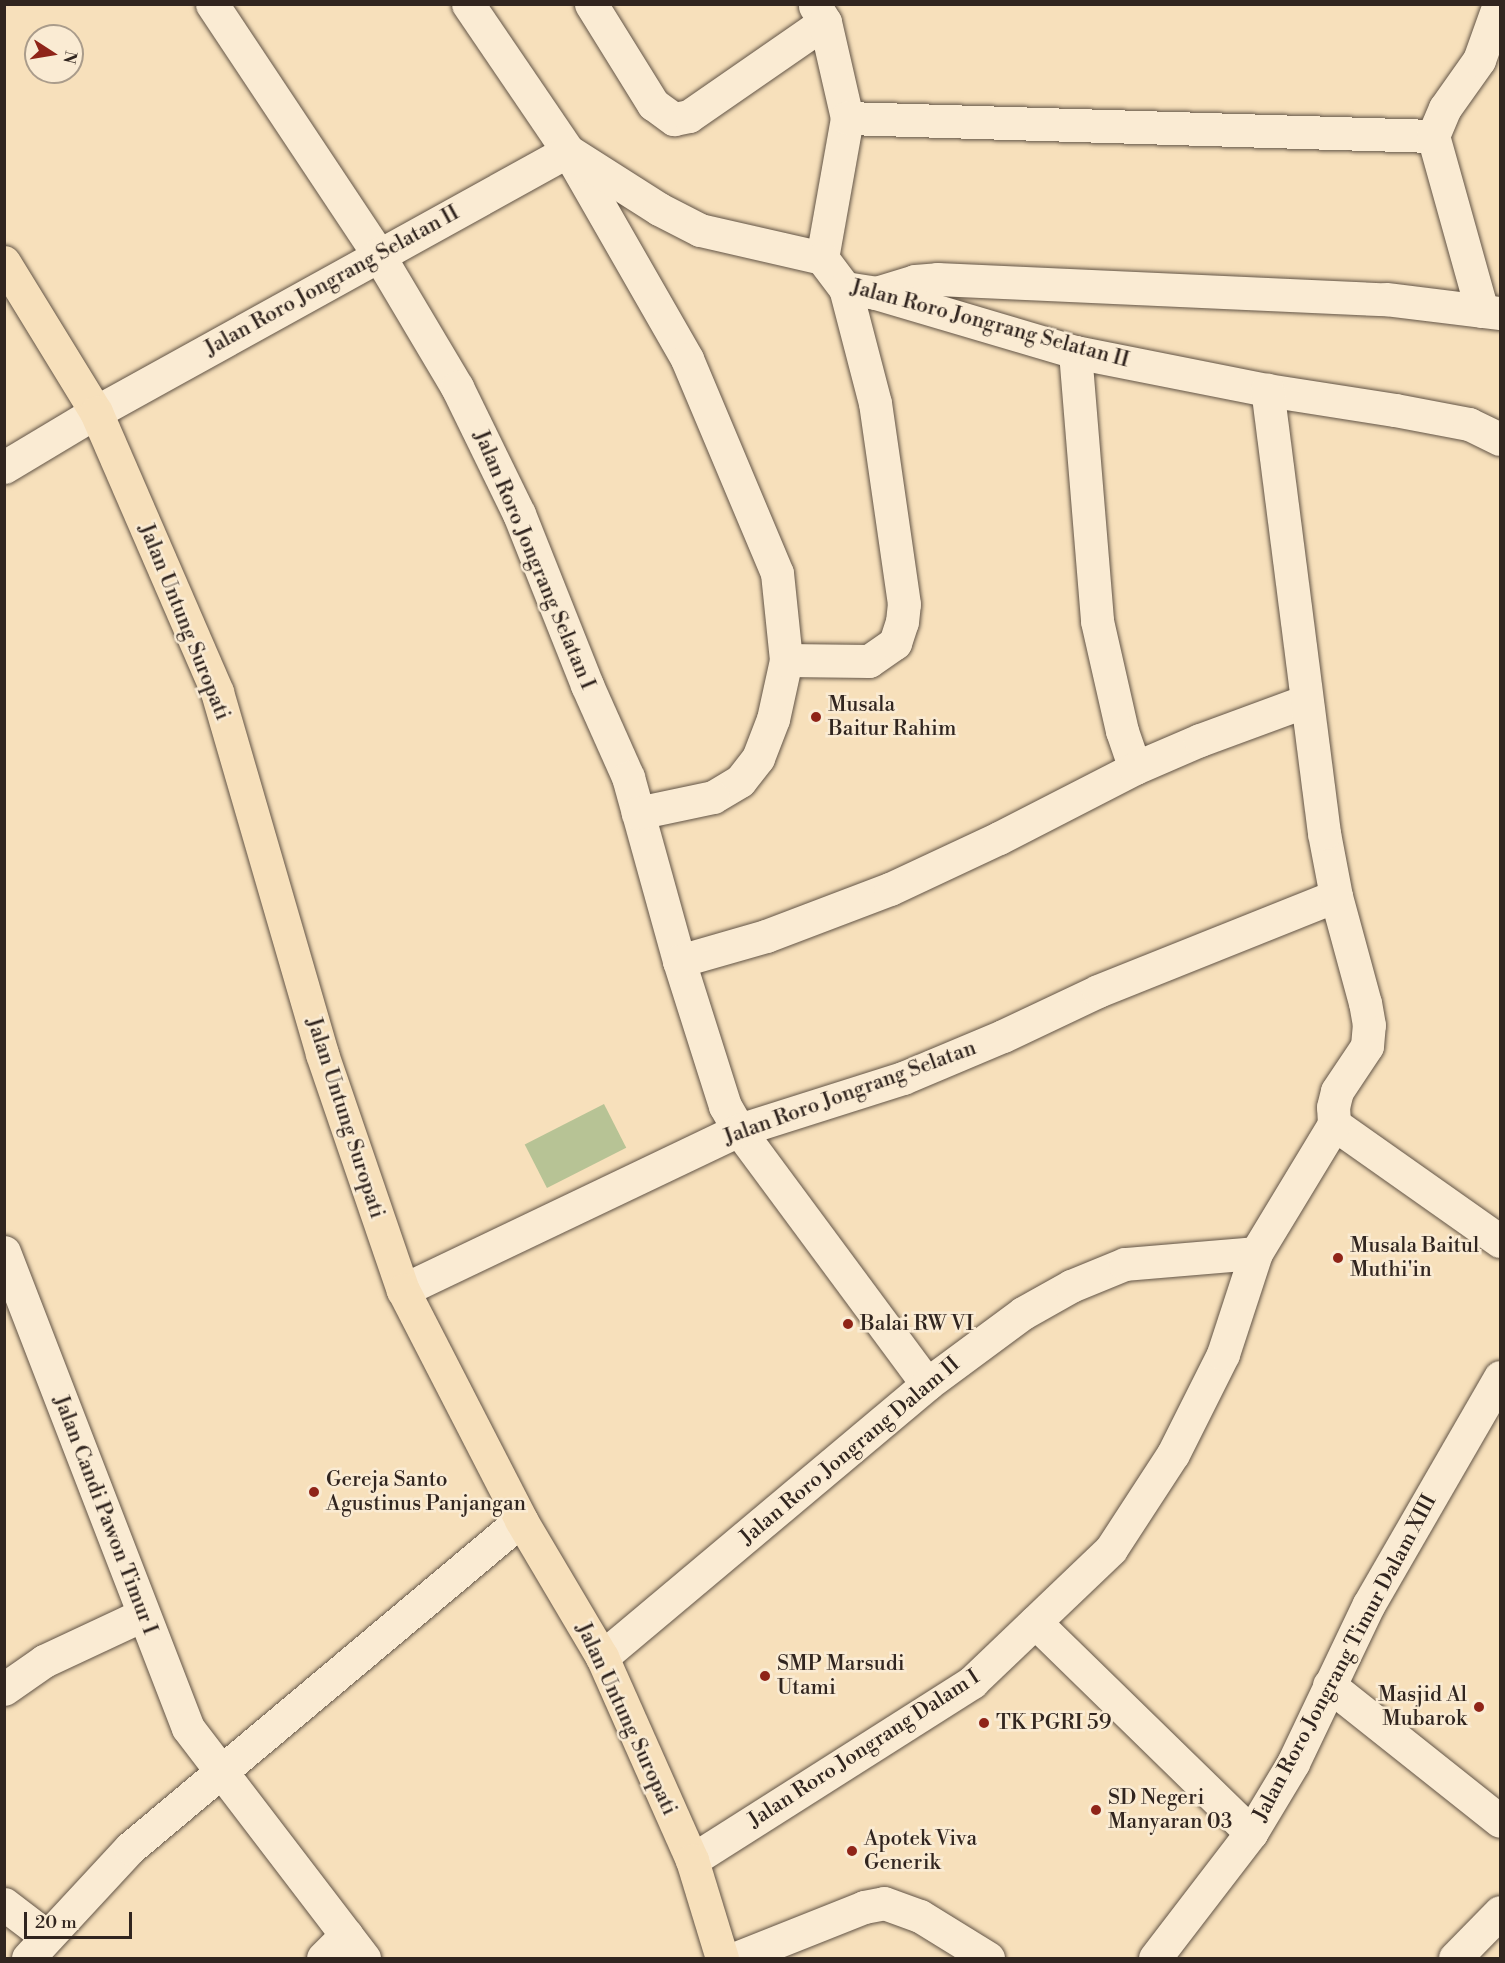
<!DOCTYPE html>
<style>
body{margin:0}
#map{position:relative;width:1505px;height:1963px;overflow:hidden;background:#f7e0bb;font-family:"Libre Bodoni",serif}
div>[style]{position:absolute}
.green>*{inset:0;background:#b7c395;transform-origin:0 0}
.roads{filter:drop-shadow(0 0 2px #625446) drop-shadow(0 0 2px #625446)}
.minor>*{height:33px;margin:-16.5px;padding:0 16.5px;transform-origin:16.5px;border-radius:16.5px;background:#faebd3}
.major>*{height:33px;margin:-16.5px;padding:0 16.5px;transform-origin:16.5px;border-radius:16.5px;background:#f7e0bb}
.dots>*{width:16px;height:16px;translate:-50% -50%;box-sizing:border-box;border:3px solid #faebd3;border-radius:50%}
span{translate:-50% -50%;white-space:nowrap;text-align:center;line-height:1.15;-webkit-text-stroke:5px #faebd3;paint-order:stroke}
.street-label{font-size:21px;color:#31251f}
.poi-label{font-size:21px;color:#31251f}
.left{translate:0 -50%;text-align:left}
.right{translate:-100% -50%;text-align:right}
.frame{position:absolute;inset:0;border:6px solid #31251f;pointer-events:none}
.north{position:absolute;left:24px;top:24px;width:60px;height:60px;box-sizing:border-box;background:#faebd3;border:2px solid #aa9c8b;border-radius:50%;rotate:102deg;font-size:16px;font-weight:700;line-height:24px;text-align:center;color:#31251f}
.north::after{content:'';display:block;margin:auto;width:21px;height:27px;background:#8f2418;clip-path:polygon(50% 0,100% 100%,50% 72%,0 100%)}
.scale{position:absolute;left:24px;top:1912px;width:108px;height:27px;box-sizing:border-box;border:3px solid #31251f;border-top:0;padding-left:8px;font-size:18px;line-height:21px;white-space:nowrap;color:#31251f;-webkit-text-stroke:4px #faebd3;paint-order:stroke}
</style>
<div id="map">
<div class="green">
<i style="left:604px;top:1104px;width:49px;height:89px;rotate:63deg"></i>
</div>
<div class="roads">
<div class="minor">
<i style="left:212px;top:4px;width:300px;rotate:56.4deg"></i>
<i style="left:378px;top:254px;width:155px;rotate:59.3deg"></i>
<i style="left:457px;top:387px;width:141px;rotate:64deg"></i>
<i style="left:519px;top:514px;width:184px;rotate:68.3deg"></i>
<i style="left:587px;top:685px;width:101px;rotate:66deg"></i>
<i style="left:628px;top:777px;width:191px;rotate:74.5deg"></i>
<i style="left:679px;top:961px;width:152px;rotate:72.4deg"></i>
<i style="left:725px;top:1106px;width:28px;rotate:60deg"></i>
<i style="left:739px;top:1130px;width:316px;rotate:53.5deg"></i>
<i style="left:468px;top:4px;width:178px;rotate:55.8deg"></i>
<i style="left:568px;top:151px;width:240px;rotate:60.2deg"></i>
<i style="left:687px;top:359px;width:232px;rotate:67.2deg"></i>
<i style="left:777px;top:573px;width:87px;rotate:84.1deg"></i>
<i style="left:786px;top:660px;width:60px;rotate:102.4deg"></i>
<i style="left:773px;top:719px;width:42px;rotate:111deg"></i>
<i style="left:758px;top:758px;width:29px;rotate:128deg"></i>
<i style="left:740px;top:781px;width:31px;rotate:149deg"></i>
<i style="left:713px;top:797px;width:77px;rotate:168deg"></i>
<i style="left:591px;top:4px;width:118px;rotate:58.2deg"></i>
<i style="left:653px;top:104px;width:26px;rotate:36deg"></i>
<i style="left:674px;top:119px;width:15px;rotate:-11deg"></i>
<i style="left:689px;top:116px;width:165px;rotate:-34.7deg"></i>
<i style="left:815px;top:6px;width:19px;rotate:58deg"></i>
<i style="left:825px;top:22px;width:98px;rotate:77.1deg"></i>
<i style="left:847px;top:118px;width:142px;rotate:100.1deg"></i>
<i style="left:847px;top:118px;width:586px;rotate:1.76deg"></i>
<i style="left:876px;top:293px;width:41px;rotate:-17.1deg"></i>
<i style="left:915px;top:281px;width:22px;rotate:-5deg"></i>
<i style="left:937px;top:279px;width:449px;rotate:2.6deg"></i>
<i style="left:1386px;top:299px;width:115px;rotate:7deg"></i>
<i style="left:1482px;top:311px;width:182px;rotate:-105.6deg"></i>
<i style="left:1433px;top:136px;width:30px;rotate:-67deg"></i>
<i style="left:1445px;top:108px;width:59px;rotate:-54.7deg"></i>
<i style="left:1479px;top:60px;width:59px;rotate:-70.3deg"></i>
<i style="left:1075px;top:352px;width:270px;rotate:85.3deg"></i>
<i style="left:1097px;top:621px;width:113px;rotate:77.2deg"></i>
<i style="left:1122px;top:731px;width:39px;rotate:71deg"></i>
<i style="left:4px;top:467px;width:107px;rotate:-30.9deg"></i>
<i style="left:96px;top:412px;width:539px;rotate:-28.94deg"></i>
<i style="left:568px;top:151px;width:108px;rotate:32.5deg"></i>
<i style="left:659px;top:209px;width:46px;rotate:27.1deg"></i>
<i style="left:700px;top:230px;width:125px;rotate:12.9deg"></i>
<i style="left:822px;top:258px;width:38px;rotate:53deg"></i>
<i style="left:845px;top:288px;width:31px;rotate:9deg"></i>
<i style="left:876px;top:293px;width:208px;rotate:16.5deg"></i>
<i style="left:1075px;top:352px;width:196px;rotate:11.2deg"></i>
<i style="left:1267px;top:390px;width:130px;rotate:8.9deg"></i>
<i style="left:1395px;top:410px;width:75px;rotate:10.7deg"></i>
<i style="left:1469px;top:424px;width:34px;rotate:26deg"></i>
<i style="left:786px;top:660px;width:83px;rotate:0.7deg"></i>
<i style="left:869px;top:661px;width:32px;rotate:-35deg"></i>
<i style="left:895px;top:643px;width:22px;rotate:-72deg"></i>
<i style="left:902px;top:622px;width:18px;rotate:-84deg"></i>
<i style="left:904px;top:604px;width:203px;rotate:-98.2deg"></i>
<i style="left:875px;top:403px;width:119px;rotate:-104.6deg"></i>
<i style="left:679px;top:961px;width:91px;rotate:-16deg"></i>
<i style="left:766px;top:936px;width:133px;rotate:-20.8deg"></i>
<i style="left:890px;top:889px;width:120px;rotate:-25.1deg"></i>
<i style="left:999px;top:838px;width:153px;rotate:-27.2deg"></i>
<i style="left:1135px;top:768px;width:71px;rotate:-23.3deg"></i>
<i style="left:1200px;top:740px;width:113px;rotate:-20.2deg"></i>
<i style="left:1334px;top:1124px;width:203px;rotate:35.2deg"></i>
<i style="left:4px;top:1252px;width:510px;rotate:68.87deg"></i>
<i style="left:188px;top:1728px;width:290px;rotate:52.6deg"></i>
<i style="left:403px;top:1290px;width:372px;rotate:-25.5deg"></i>
<i style="left:739px;top:1130px;width:172px;rotate:-17.6deg"></i>
<i style="left:903px;top:1078px;width:108px;rotate:-22.8deg"></i>
<i style="left:1003px;top:1036px;width:105px;rotate:-25.3deg"></i>
<i style="left:1098px;top:991px;width:256px;rotate:-21.8deg"></i>
<i style="left:1035px;top:1622px;width:302px;rotate:44.3deg"></i>
<i style="left:602px;top:1657px;width:424px;rotate:-40deg"></i>
<i style="left:927px;top:1384px;width:119px;rotate:-36.5deg"></i>
<i style="left:1023px;top:1313px;width:55px;rotate:-29.4deg"></i>
<i style="left:1071px;top:1286px;width:58px;rotate:-22.2deg"></i>
<i style="left:1125px;top:1264px;width:131px;rotate:-4.8deg"></i>
<i style="left:1329px;top:1685px;width:218px;rotate:38.5deg"></i>
<i style="left:4px;top:1689px;width:49px;rotate:-35deg"></i>
<i style="left:44px;top:1661px;width:108px;rotate:-25.1deg"></i>
<i style="left:692px;top:1860px;width:332px;rotate:-32.4deg"></i>
<i style="left:972px;top:1682px;width:192px;rotate:-43.7deg"></i>
<i style="left:1111px;top:1549px;width:113px;rotate:-56.9deg"></i>
<i style="left:1173px;top:1454px;width:112px;rotate:-63.4deg"></i>
<i style="left:1223px;top:1354px;width:106px;rotate:-71.9deg"></i>
<i style="left:1256px;top:1253px;width:151px;rotate:-58.8deg"></i>
<i style="left:1334px;top:1124px;width:17px;rotate:-93deg"></i>
<i style="left:1333px;top:1107px;width:16px;rotate:-76deg"></i>
<i style="left:1337px;top:1091px;width:54px;rotate:-56.3deg"></i>
<i style="left:1367px;top:1046px;width:21px;rotate:-85deg"></i>
<i style="left:1369px;top:1025px;width:22px;rotate:-100deg"></i>
<i style="left:1365px;top:1003px;width:111px;rotate:-105.2deg"></i>
<i style="left:1336px;top:896px;width:64px;rotate:-100.8deg"></i>
<i style="left:1324px;top:833px;width:447px;rotate:-97.3deg"></i>
<i style="left:4px;top:1904px;width:53px;rotate:37.3deg"></i>
<i style="left:28px;top:1958px;width:150px;rotate:-47.2deg"></i>
<i style="left:130px;top:1848px;width:510px;rotate:-39.99deg"></i>
<i style="left:323px;top:1958px;width:33px;rotate:-45deg"></i>
<i style="left:736px;top:1958px;width:138px;rotate:-21.7deg"></i>
<i style="left:864px;top:1907px;width:20px;rotate:-11deg"></i>
<i style="left:884px;top:1903px;width:38px;rotate:20deg"></i>
<i style="left:920px;top:1916px;width:80px;rotate:31.7deg"></i>
<i style="left:1155px;top:1958px;width:158px;rotate:-52.5deg"></i>
<i style="left:1251px;top:1833px;width:82px;rotate:-59deg"></i>
<i style="left:1293px;top:1763px;width:176px;rotate:-64.5deg"></i>
<i style="left:1369px;top:1604px;width:262px;rotate:-60deg"></i>
<i style="left:1455px;top:1958px;width:64px;rotate:-45.6deg"></i>
</div>
<div class="major">
<i style="left:4px;top:262px;width:176px;rotate:58.5deg"></i>
<i style="left:96px;top:412px;width:305px;rotate:66.6deg"></i>
<i style="left:217px;top:692px;width:377px;rotate:73.8deg"></i>
<i style="left:322px;top:1054px;width:250px;rotate:71.1deg"></i>
<i style="left:403px;top:1290px;width:259px;rotate:62.8deg"></i>
<i style="left:521px;top:1520px;width:159px;rotate:59.4deg"></i>
<i style="left:602px;top:1657px;width:222px;rotate:66.1deg"></i>
<i style="left:692px;top:1860px;width:102px;rotate:73deg"></i>
</div>
</div>
<div class="dots">
<i style="left:816px;top:717px;background:#8f2418"></i>
<i style="left:1338px;top:1258px;background:#8f2418"></i>
<i style="left:848px;top:1324px;background:#8f2418"></i>
<i style="left:314px;top:1492px;background:#8f2418"></i>
<i style="left:765px;top:1676px;background:#8f2418"></i>
<i style="left:1479px;top:1707px;background:#8f2418"></i>
<i style="left:984px;top:1723px;background:#8f2418"></i>
<i style="left:1096px;top:1810px;background:#8f2418"></i>
<i style="left:852px;top:1851px;background:#8f2418"></i>
</div>
<div class="street-label">
<span style="left:332px;top:281px;rotate:-29deg">Jalan Roro Jongrang Selatan II</span>
<span style="left:990px;top:324px;rotate:15deg">Jalan Roro Jongrang Selatan II</span>
<span style="left:534px;top:560px;rotate:67deg">Jalan Roro Jongrang Selatan I</span>
<span style="left:184px;top:622px;rotate:68deg">Jalan Untung Suropati</span>
<span style="left:850px;top:1093px;rotate:-20deg">Jalan Roro Jongrang Selatan</span>
<span style="left:345px;top:1118px;rotate:72deg">Jalan Untung Suropati</span>
<span style="left:850px;top:1451px;rotate:-40deg">Jalan Roro Jongrang Dalam II</span>
<span style="left:105px;top:1515px;rotate:69deg">Jalan Candi Pawon Timur I</span>
<span style="left:1345px;top:1658px;rotate:-62deg">Jalan Roro Jongrang Timur Dalam XIII</span>
<span style="left:626px;top:1719px;rotate:65deg">Jalan Untung Suropati</span>
<span style="left:864px;top:1749px;rotate:-33deg">Jalan Roro Jongrang Dalam I</span>
</div>
<div class="poi-label">
<span class="left" style="left:828px;top:717px">Musala<br>Baitur Rahim</span>
<span class="left" style="left:1350px;top:1258px">Musala Baitul<br>Muthi'in</span>
<span class="left" style="left:860px;top:1324px">Balai RW VI</span>
<span class="left" style="left:326px;top:1492px">Gereja Santo<br>Agustinus Panjangan</span>
<span class="left" style="left:777px;top:1676px">SMP Marsudi<br>Utami</span>
<span class="right" style="left:1467px;top:1707px">Masjid Al<br>Mubarok</span>
<span class="left" style="left:996px;top:1723px">TK PGRI 59</span>
<span class="left" style="left:1108px;top:1810px">SD Negeri<br>Manyaran 03</span>
<span class="left" style="left:864px;top:1851px">Apotek Viva<br>Generik</span>
</div>
<div class="frame"></div>
<div class="north">N</div>
<div class="scale">20 m</div>
</div>
